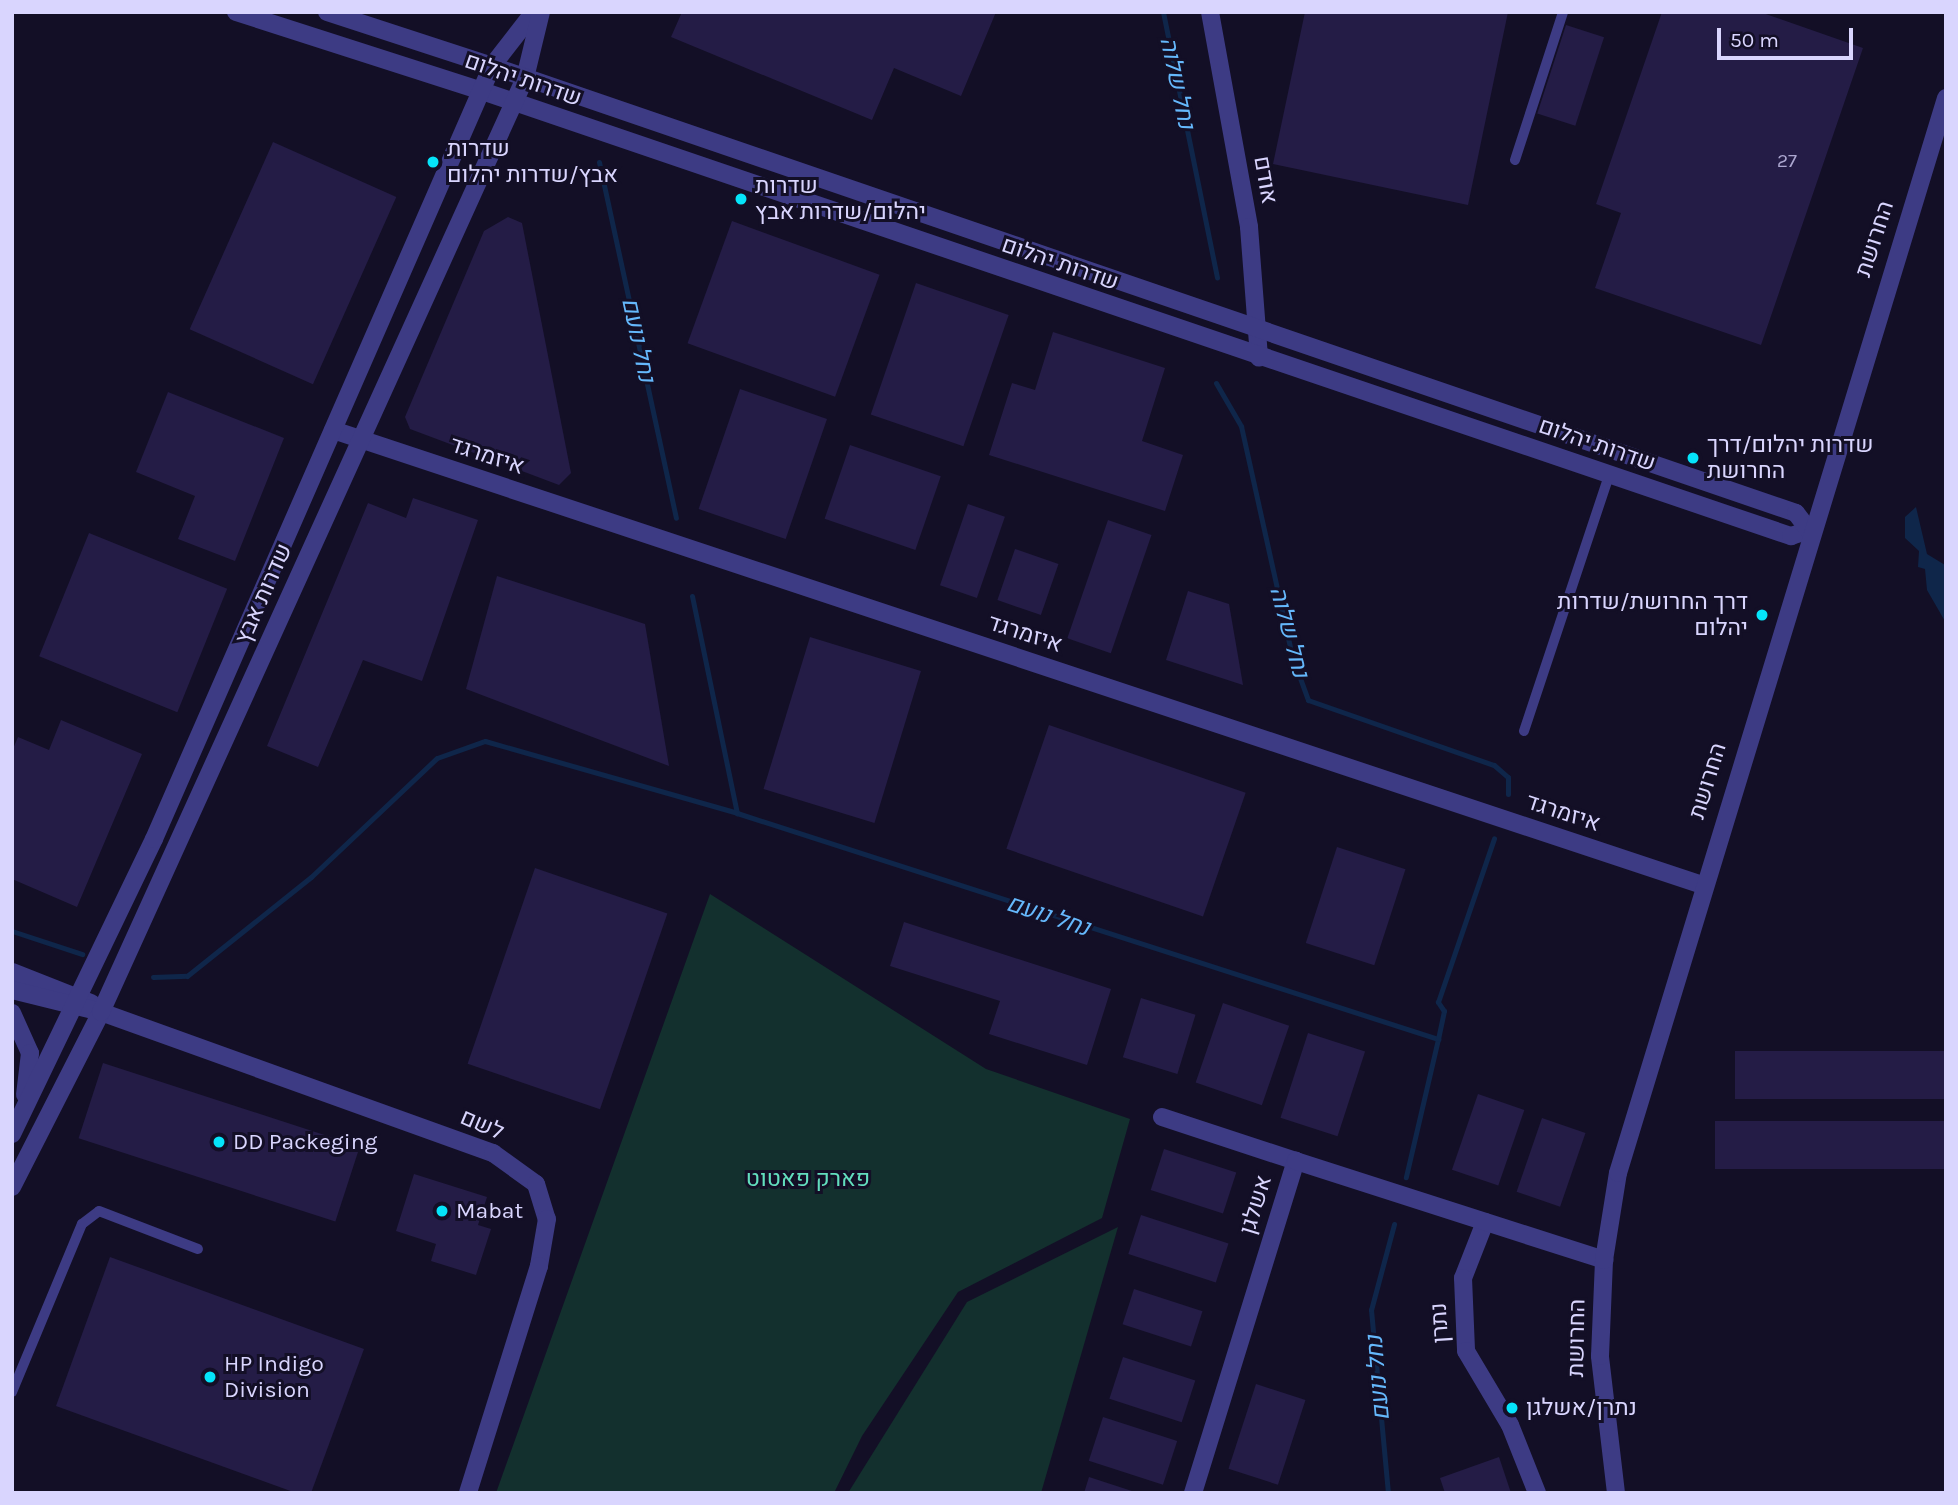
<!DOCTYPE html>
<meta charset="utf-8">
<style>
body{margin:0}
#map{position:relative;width:1958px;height:1505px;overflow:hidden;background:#130f26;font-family:Karla,Heebo,sans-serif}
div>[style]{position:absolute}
.green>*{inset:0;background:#13302e}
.water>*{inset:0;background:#0f264a}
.stream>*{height:5px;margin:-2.5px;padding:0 2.5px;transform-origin:2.5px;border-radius:2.5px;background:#0f264a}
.building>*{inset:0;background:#241c46;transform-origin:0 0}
.service>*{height:10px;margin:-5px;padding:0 5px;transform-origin:5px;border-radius:5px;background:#3d3b84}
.minor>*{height:18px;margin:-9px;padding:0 9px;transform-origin:9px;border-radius:9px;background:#3d3b84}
.tertiary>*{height:18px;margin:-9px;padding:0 9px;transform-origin:9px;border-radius:9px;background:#3d3b84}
.dots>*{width:19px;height:19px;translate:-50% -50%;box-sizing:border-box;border:4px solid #130f26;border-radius:50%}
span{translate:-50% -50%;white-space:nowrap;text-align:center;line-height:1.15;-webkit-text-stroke:6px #130f26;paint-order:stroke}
.number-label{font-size:19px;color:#aca7d0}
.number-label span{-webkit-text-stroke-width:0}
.street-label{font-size:23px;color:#d9d5fe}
.poi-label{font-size:23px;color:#d9d5fe}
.left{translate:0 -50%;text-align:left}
.right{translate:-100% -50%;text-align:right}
.park-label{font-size:23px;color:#62debd}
.water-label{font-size:24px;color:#65b8fc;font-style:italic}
.frame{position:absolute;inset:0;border:14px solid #d9d5fe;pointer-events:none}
.scale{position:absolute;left:1717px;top:28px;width:136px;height:32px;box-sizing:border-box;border:4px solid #d9d5fe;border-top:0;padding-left:9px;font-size:21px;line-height:24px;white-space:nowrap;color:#d9d5fe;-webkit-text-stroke:5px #130f26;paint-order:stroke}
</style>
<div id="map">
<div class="green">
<i style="clip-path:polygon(710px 894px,986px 1069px,1130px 1119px,1102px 1218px,958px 1292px,862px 1436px,834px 1493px,496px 1493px)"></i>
<i style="clip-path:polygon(1118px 1227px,1041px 1493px,848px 1493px,967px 1302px)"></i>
</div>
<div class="water">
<i style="clip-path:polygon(1916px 507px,1927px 554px,1945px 565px,1946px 623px,1927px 590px,1925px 569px,1918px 567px,1919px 551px,1905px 538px,1905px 517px)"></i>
</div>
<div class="stream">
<i style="left:1163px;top:12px;width:271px;rotate:78.5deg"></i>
<i style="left:599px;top:162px;width:364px;rotate:77.8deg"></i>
<i style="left:1216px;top:383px;width:50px;rotate:59.8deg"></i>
<i style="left:1241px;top:426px;width:236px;rotate:77.5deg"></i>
<i style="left:1292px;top:656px;width:47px;rotate:70deg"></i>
<i style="left:1308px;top:700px;width:197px;rotate:19.3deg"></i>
<i style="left:1494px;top:765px;width:18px;rotate:41deg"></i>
<i style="left:1508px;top:777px;width:17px;rotate:90deg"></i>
<i style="left:692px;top:596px;width:222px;rotate:78.3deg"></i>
<i style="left:737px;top:813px;width:737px;rotate:17.87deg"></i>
<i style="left:1438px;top:1039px;width:142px;rotate:103.1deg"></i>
<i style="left:12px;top:931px;width:74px;rotate:18.2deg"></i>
<i style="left:153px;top:977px;width:34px;rotate:-2deg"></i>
<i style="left:187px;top:976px;width:159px;rotate:-38.6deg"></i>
<i style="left:311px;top:877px;width:173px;rotate:-43.4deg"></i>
<i style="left:437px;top:758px;width:51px;rotate:-19.5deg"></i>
<i style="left:485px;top:741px;width:262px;rotate:15.9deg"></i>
<i style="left:1438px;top:1039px;width:29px;rotate:-78deg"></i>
<i style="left:1444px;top:1011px;width:11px;rotate:-124deg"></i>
<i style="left:1438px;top:1002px;width:173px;rotate:-71.1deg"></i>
<i style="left:1388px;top:1493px;width:184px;rotate:-95.3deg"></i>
<i style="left:1371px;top:1310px;width:89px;rotate:-75deg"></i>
</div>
<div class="building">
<i style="clip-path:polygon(682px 12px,996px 12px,961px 96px,894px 68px,872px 120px,671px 37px)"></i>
<i style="clip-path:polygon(1305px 12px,1508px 12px,1468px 205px,1273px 164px)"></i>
<i style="clip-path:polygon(1662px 12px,1760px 12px,1863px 48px,1761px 345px,1595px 288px,1621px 213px,1596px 204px)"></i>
<i style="left:1566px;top:25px;width:40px;height:93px;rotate:18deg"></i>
<i style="left:273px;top:142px;width:135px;height:205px;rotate:24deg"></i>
<i style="clip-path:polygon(508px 217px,522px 223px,571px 473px,559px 485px,410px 429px,405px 417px,484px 231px)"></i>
<i style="left:732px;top:221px;width:157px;height:130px;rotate:20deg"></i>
<i style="left:916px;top:283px;width:98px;height:139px;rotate:19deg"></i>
<i style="clip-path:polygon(1053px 332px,1165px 368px,1142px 441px,1183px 455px,1165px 511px,989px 455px,1012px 383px,1035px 390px)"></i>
<i style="left:740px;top:389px;width:92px;height:127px;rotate:19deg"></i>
<i style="clip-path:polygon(168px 392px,284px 438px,235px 561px,178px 539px,195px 496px,136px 472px)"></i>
<i style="left:850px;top:445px;width:96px;height:78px;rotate:19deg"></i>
<i style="clip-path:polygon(413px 498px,478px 520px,422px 681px,363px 660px,318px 767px,267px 746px,368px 503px,406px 518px)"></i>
<i style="left:968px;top:504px;width:39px;height:86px;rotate:19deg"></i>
<i style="left:1108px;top:520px;width:46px;height:125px;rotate:19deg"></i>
<i style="left:89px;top:533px;width:149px;height:133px;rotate:22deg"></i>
<i style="left:1015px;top:549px;width:46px;height:54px;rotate:19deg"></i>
<i style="clip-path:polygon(497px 576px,645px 624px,669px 766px,466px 689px)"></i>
<i style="clip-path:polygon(1188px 591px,1229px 604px,1243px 685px,1166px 660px)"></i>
<i style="left:810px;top:637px;width:116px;height:159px;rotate:17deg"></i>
<i style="clip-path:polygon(61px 720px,142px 754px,77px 907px,12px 879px,12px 751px,18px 737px,49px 750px)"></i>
<i style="left:1049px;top:725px;width:208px;height:131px;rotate:19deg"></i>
<i style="left:1337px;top:847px;width:72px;height:101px;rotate:18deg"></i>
<i style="left:535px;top:868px;width:140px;height:207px;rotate:19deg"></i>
<i style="clip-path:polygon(904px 922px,1111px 989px,1087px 1065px,989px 1034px,1000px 1001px,890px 966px)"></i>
<i style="left:1141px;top:998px;width:57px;height:62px;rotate:17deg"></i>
<i style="left:1223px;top:1003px;width:70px;height:84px;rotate:19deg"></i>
<i style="left:1308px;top:1033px;width:60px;height:89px;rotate:18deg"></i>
<i style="left:1946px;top:1051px;width:48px;height:211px;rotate:90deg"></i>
<i style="left:103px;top:1063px;width:270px;height:79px;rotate:18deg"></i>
<i style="left:1478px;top:1094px;width:49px;height:80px;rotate:19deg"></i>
<i style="left:1542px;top:1118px;width:46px;height:78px;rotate:19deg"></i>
<i style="left:1946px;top:1121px;width:48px;height:231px;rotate:90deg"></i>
<i style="left:1164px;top:1149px;width:76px;height:43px;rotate:18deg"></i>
<i style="clip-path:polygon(414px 1174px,487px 1197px,478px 1225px,491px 1229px,476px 1275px,431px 1261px,436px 1244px,396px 1231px)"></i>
<i style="left:1141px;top:1215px;width:92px;height:41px;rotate:18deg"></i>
<i style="clip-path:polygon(110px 1257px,364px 1349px,311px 1493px,296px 1493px,56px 1406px)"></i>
<i style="left:1134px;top:1289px;width:72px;height:37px;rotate:18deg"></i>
<i style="left:1123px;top:1357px;width:76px;height:44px;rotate:18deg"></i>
<i style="left:1256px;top:1384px;width:52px;height:89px;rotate:18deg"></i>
<i style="left:1103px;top:1417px;width:78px;height:46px;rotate:18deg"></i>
<i style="clip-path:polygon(1499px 1457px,1511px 1493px,1445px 1493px,1440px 1478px)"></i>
<i style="clip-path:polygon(1089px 1477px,1135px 1492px,1135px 1493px,1084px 1493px)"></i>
</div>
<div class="service">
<i style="left:1515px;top:160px;width:156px;rotate:-72deg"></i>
<i style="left:1524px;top:731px;width:270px;rotate:-71.6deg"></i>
<i style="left:12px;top:1392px;width:182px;rotate:-67.4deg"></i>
<i style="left:82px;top:1224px;width:21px;rotate:-37deg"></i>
<i style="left:99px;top:1211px;width:106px;rotate:21deg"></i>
</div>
<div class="minor">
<i style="left:236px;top:12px;width:258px;rotate:17.8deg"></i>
<i style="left:327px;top:12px;width:174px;rotate:18.1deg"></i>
<i style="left:492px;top:66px;width:68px;rotate:-52.1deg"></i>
<i style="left:1210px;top:12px;width:219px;rotate:79.7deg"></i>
<i style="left:1249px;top:227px;width:131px;rotate:85.6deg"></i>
<i style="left:525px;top:78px;width:68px;rotate:-76.4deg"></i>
<i style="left:333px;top:430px;width:1443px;rotate:18.38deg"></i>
<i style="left:12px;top:972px;width:85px;rotate:21.4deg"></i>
<i style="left:12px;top:990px;width:92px;rotate:13.9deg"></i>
<i style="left:101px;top:1012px;width:417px;rotate:19.8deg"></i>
<i style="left:493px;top:1153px;width:53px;rotate:35.8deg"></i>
<i style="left:536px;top:1184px;width:37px;rotate:73deg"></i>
<i style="left:547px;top:1219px;width:48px;rotate:99.7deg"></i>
<i style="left:539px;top:1266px;width:238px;rotate:107.4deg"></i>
<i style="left:1162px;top:1117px;width:141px;rotate:18.2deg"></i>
<i style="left:1485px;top:1222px;width:60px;rotate:111.4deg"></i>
<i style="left:1463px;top:1278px;width:73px;rotate:87.6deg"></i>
<i style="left:1466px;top:1351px;width:86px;rotate:59.3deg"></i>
<i style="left:1510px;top:1425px;width:73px;rotate:68.3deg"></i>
<i style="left:1193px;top:1493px;width:348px;rotate:-72.8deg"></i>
<i style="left:1296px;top:1161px;width:324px;rotate:17.8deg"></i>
</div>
<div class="tertiary">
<i style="left:482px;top:91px;width:1383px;rotate:18.78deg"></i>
<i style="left:1791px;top:536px;width:19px;rotate:-18deg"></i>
<i style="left:12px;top:1013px;width:44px;rotate:65.8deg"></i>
<i style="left:30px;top:1053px;width:42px;rotate:96.8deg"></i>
<i style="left:12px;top:1134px;width:327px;rotate:-64.3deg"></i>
<i style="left:154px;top:839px;width:844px;rotate:-66.38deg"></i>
<i style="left:492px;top:66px;width:1378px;rotate:18.92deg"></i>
<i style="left:1796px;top:513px;width:21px;rotate:53deg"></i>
<i style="left:12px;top:1187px;width:196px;rotate:-63deg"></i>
<i style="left:101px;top:1012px;width:1026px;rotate:-65.58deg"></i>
<i style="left:1616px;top:1493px;width:138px;rotate:-96.7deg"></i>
<i style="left:1600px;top:1356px;width:96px;rotate:-87.6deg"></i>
<i style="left:1604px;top:1260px;width:88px;rotate:-80.9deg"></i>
<i style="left:1618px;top:1173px;width:1124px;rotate:-73.03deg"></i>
</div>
<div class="dots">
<i style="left:433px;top:162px;background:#05e4fa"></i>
<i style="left:741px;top:199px;background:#05e4fa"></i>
<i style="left:1693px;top:458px;background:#05e4fa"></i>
<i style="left:1762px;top:615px;background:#05e4fa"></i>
<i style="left:219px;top:1142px;background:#05e4fa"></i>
<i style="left:442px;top:1211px;background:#05e4fa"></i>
<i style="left:210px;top:1377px;background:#05e4fa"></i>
<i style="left:1512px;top:1408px;background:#05e4fa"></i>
</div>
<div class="number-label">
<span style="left:1787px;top:162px">27</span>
</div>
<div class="street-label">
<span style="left:523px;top:80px;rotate:19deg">שדרות יהלום</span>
<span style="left:1265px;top:180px;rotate:80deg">אודם</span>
<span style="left:1875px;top:239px;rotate:-72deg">החרושת</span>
<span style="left:1060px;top:264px;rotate:19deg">שדרות יהלום</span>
<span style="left:1597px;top:445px;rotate:19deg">שדרות יהלום</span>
<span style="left:487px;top:456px;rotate:18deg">איזמרגד</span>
<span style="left:264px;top:594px;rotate:-66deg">שדרות אבץ</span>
<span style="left:1025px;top:634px;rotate:18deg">איזמרגד</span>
<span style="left:1708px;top:781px;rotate:-73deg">החרושת</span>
<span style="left:1563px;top:813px;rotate:18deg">איזמרגד</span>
<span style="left:482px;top:1125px;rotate:23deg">לשם</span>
<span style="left:1256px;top:1205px;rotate:-73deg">אשלגן</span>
<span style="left:1440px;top:1323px;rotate:-94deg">נתרן</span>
<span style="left:1577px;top:1338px;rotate:-89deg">החרושת</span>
</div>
<div class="poi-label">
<span class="left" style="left:447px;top:162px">שדרות<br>אבץ/שדרות יהלום</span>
<span class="left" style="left:755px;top:199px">שדרות<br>יהלום/שדרות אבץ</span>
<span class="left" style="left:1707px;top:458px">שדרות יהלום/דרך<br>החרושת</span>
<span class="right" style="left:1748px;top:615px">דרך החרושת/שדרות<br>יהלום</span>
<span class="left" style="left:233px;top:1142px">DD Packeging</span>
<span class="left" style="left:456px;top:1211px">Mabat</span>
<span class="left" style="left:224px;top:1377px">HP Indigo<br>Division</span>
<span class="left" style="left:1526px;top:1408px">נתרן/אשלגן</span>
</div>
<div class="park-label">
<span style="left:808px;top:1179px">פארק פאטוט</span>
</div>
<div class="water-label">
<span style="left:1177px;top:83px;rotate:78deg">נחל שלוה</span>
<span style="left:638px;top:340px;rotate:78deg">נחל נועם</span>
<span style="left:1289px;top:632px;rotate:75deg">נחל שלוה</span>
<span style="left:1048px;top:916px;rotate:18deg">נחל נועם</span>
<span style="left:1378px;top:1378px;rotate:-95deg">נחל נועם</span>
</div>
<div class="frame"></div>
<div class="scale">50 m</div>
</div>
